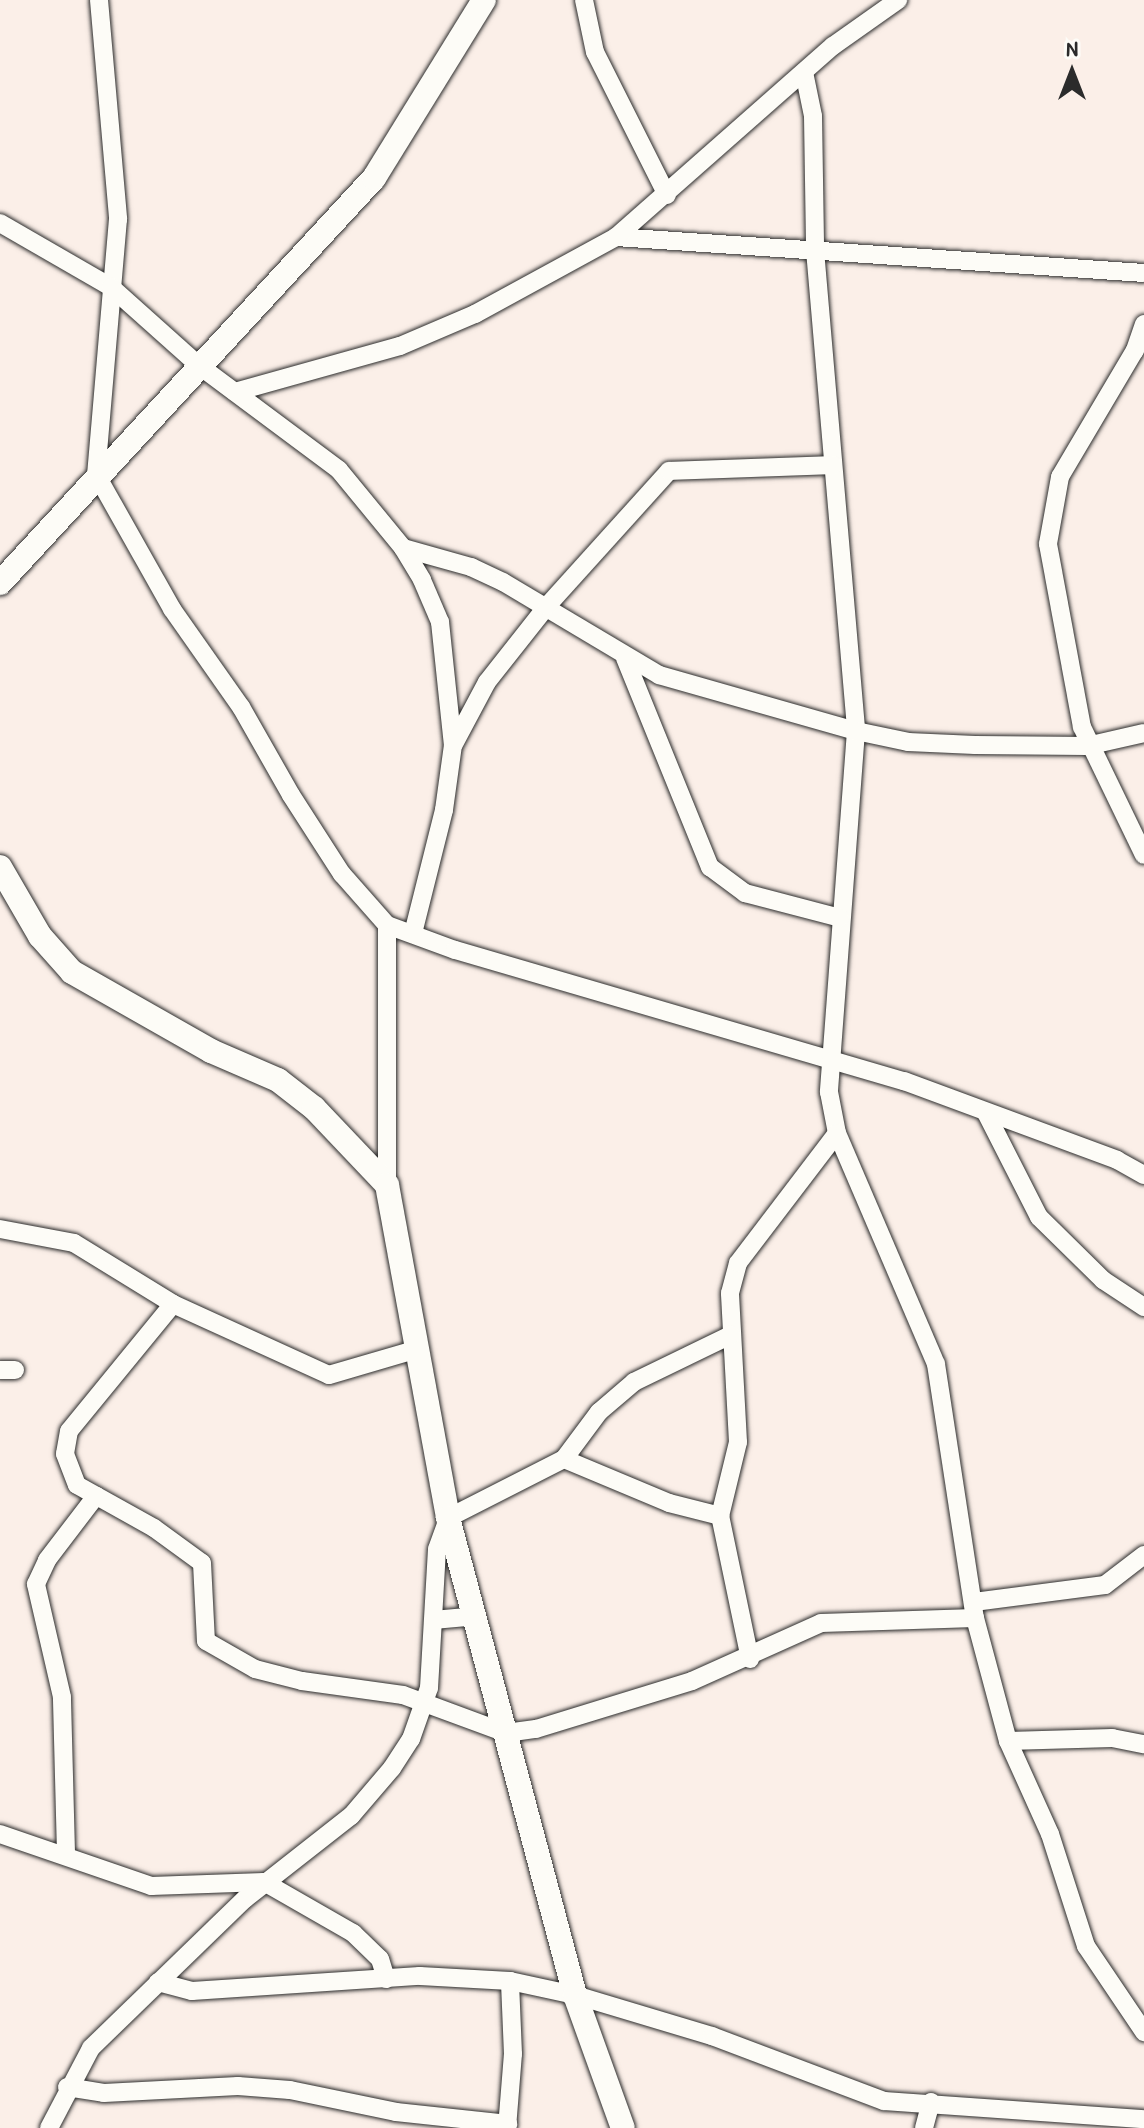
<!DOCTYPE html>
<style>
body{margin:0}
#map{position:relative;width:1144px;height:2128px;overflow:hidden;background:#fbefe8;font-family:"Patrick Hand",sans-serif}
div>[style]{position:absolute}
.roads{filter:drop-shadow(0 0 2px #2b2b2b) drop-shadow(0 0 2px #2b2b2b)}
.street>*{height:18px;margin:-9px;padding:0 9px;transform-origin:9px;border-radius:9px;background:#fdfcf7}
.secondary>*{height:24px;margin:-12px;padding:0 12px;transform-origin:12px;border-radius:12px;background:#fdfcf7}
span{translate:-50% -50%;white-space:nowrap;text-align:center;line-height:1.15;-webkit-text-stroke:7px #fdfcf7;paint-order:stroke}
.north{position:absolute;left:1032px;top:32px;width:80px;height:80px;-webkit-text-stroke:6px #fdfcf7;paint-order:stroke;rotate:0deg;font-size:22px;font-weight:700;line-height:32px;text-align:center;color:#2b2b2b}
.north::after{content:'';display:block;margin:auto;width:28px;height:36px;background:#2b2b2b;clip-path:polygon(50% 0,100% 100%,50% 72%,0 100%)}
</style>
<div id="map">
<div class="roads">
<div class="street">
<i style="left:99px;top:0;width:220px;rotate:85deg"></i>
<i style="left:118px;top:219px;width:256px;rotate:94.9deg"></i>
<i style="left:96px;top:474px;width:155px;rotate:60.6deg"></i>
<i style="left:172px;top:609px;width:120px;rotate:54.9deg"></i>
<i style="left:241px;top:707px;width:101px;rotate:60.4deg"></i>
<i style="left:291px;top:795px;width:94px;rotate:57.2deg"></i>
<i style="left:342px;top:874px;width:68px;rotate:48.6deg"></i>
<i style="left:387px;top:925px;width:72px;rotate:20.2deg"></i>
<i style="left:455px;top:950px;width:468px;rotate:16.3deg"></i>
<i style="left:904px;top:1081px;width:227px;rotate:20.3deg"></i>
<i style="left:1117px;top:1160px;width:31px;rotate:29deg"></i>
<i style="left:584px;top:0;width:53px;rotate:78.1deg"></i>
<i style="left:595px;top:52px;width:160px;rotate:63.3deg"></i>
<i style="left:804px;top:72px;width:45px;rotate:78.4deg"></i>
<i style="left:813px;top:116px;width:134px;rotate:89.1deg"></i>
<i style="left:815px;top:250px;width:483px;rotate:85.1deg"></i>
<i style="left:856px;top:731px;width:362px;rotate:94.3deg"></i>
<i style="left:829px;top:1092px;width:42px;rotate:79deg"></i>
<i style="left:837px;top:1133px;width:251px;rotate:66.8deg"></i>
<i style="left:936px;top:1364px;width:257px;rotate:81.3deg"></i>
<i style="left:975px;top:1618px;width:127px;rotate:75deg"></i>
<i style="left:1008px;top:1741px;width:102px;rotate:65.7deg"></i>
<i style="left:1050px;top:1834px;width:118px;rotate:72.2deg"></i>
<i style="left:1086px;top:1946px;width:104px;rotate:56deg"></i>
<i style="left:0;top:223px;width:128px;rotate:30deg"></i>
<i style="left:111px;top:287px;width:115px;rotate:41.8deg"></i>
<i style="left:197px;top:364px;width:177px;rotate:36.7deg"></i>
<i style="left:339px;top:470px;width:101px;rotate:50.6deg"></i>
<i style="left:403px;top:548px;width:37px;rotate:59deg"></i>
<i style="left:422px;top:580px;width:46px;rotate:66.8deg"></i>
<i style="left:440px;top:622px;width:124px;rotate:84deg"></i>
<i style="left:453px;top:745px;width:66px;rotate:97.9deg"></i>
<i style="left:444px;top:810px;width:127px;rotate:104.1deg"></i>
<i style="left:616px;top:237px;width:529px;rotate:3.9deg"></i>
<i style="left:1144px;top:324px;width:28px;rotate:109deg"></i>
<i style="left:1135px;top:350px;width:147px;rotate:120.6deg"></i>
<i style="left:1060px;top:477px;width:68px;rotate:100.2deg"></i>
<i style="left:1048px;top:544px;width:186px;rotate:79.5deg"></i>
<i style="left:1082px;top:727px;width:142px;rotate:64.2deg"></i>
<i style="left:235px;top:392px;width:171px;rotate:-15.6deg"></i>
<i style="left:400px;top:346px;width:82px;rotate:-23.1deg"></i>
<i style="left:475px;top:314px;width:161px;rotate:-28.6deg"></i>
<i style="left:616px;top:237px;width:289px;rotate:-41.4deg"></i>
<i style="left:833px;top:46px;width:80px;rotate:-35.3deg"></i>
<i style="left:403px;top:548px;width:71px;rotate:15.6deg"></i>
<i style="left:471px;top:567px;width:35px;rotate:25deg"></i>
<i style="left:503px;top:582px;width:182px;rotate:30.8deg"></i>
<i style="left:659px;top:675px;width:205px;rotate:15.9deg"></i>
<i style="left:856px;top:731px;width:53px;rotate:11.9deg"></i>
<i style="left:908px;top:742px;width:67px;rotate:2.6deg"></i>
<i style="left:975px;top:745px;width:112px;rotate:0.5deg"></i>
<i style="left:1087px;top:746px;width:58px;rotate:-12.8deg"></i>
<i style="left:625px;top:658px;width:226px;rotate:67.9deg"></i>
<i style="left:710px;top:867px;width:44px;rotate:36.6deg"></i>
<i style="left:745px;top:893px;width:98px;rotate:14.7deg"></i>
<i style="left:454px;top:744px;width:70px;rotate:-62deg"></i>
<i style="left:487px;top:682px;width:97px;rotate:-51.7deg"></i>
<i style="left:547px;top:606px;width:182px;rotate:-47.9deg"></i>
<i style="left:669px;top:471px;width:164px;rotate:-2.1deg"></i>
<i style="left:387px;top:925px;width:260px;rotate:90deg"></i>
<i style="left:986px;top:1113px;width:117px;rotate:63deg"></i>
<i style="left:1039px;top:1217px;width:90px;rotate:44.5deg"></i>
<i style="left:1103px;top:1280px;width:49px;rotate:33.4deg"></i>
<i style="left:0;top:1229px;width:75px;rotate:10.7deg"></i>
<i style="left:74px;top:1243px;width:116px;rotate:31.6deg"></i>
<i style="left:173px;top:1304px;width:171px;rotate:24.5deg"></i>
<i style="left:329px;top:1375px;width:93px;rotate:-16.3deg"></i>
<i style="left:173px;top:1304px;width:164px;rotate:129.3deg"></i>
<i style="left:69px;top:1431px;width:23px;rotate:100deg"></i>
<i style="left:65px;top:1454px;width:33px;rotate:69deg"></i>
<i style="left:77px;top:1485px;width:88px;rotate:29.2deg"></i>
<i style="left:154px;top:1528px;width:59px;rotate:36.1deg"></i>
<i style="left:202px;top:1563px;width:78px;rotate:87.1deg"></i>
<i style="left:206px;top:1641px;width:56px;rotate:29.7deg"></i>
<i style="left:255px;top:1669px;width:49px;rotate:14.3deg"></i>
<i style="left:302px;top:1681px;width:102px;rotate:7.9deg"></i>
<i style="left:403px;top:1695px;width:110px;rotate:20.3deg"></i>
<i style="left:506px;top:1733px;width:30px;rotate:-8deg"></i>
<i style="left:536px;top:1729px;width:163px;rotate:-17.1deg"></i>
<i style="left:692px;top:1681px;width:141px;rotate:-24.2deg"></i>
<i style="left:821px;top:1623px;width:154px;rotate:-1.9deg"></i>
<i style="left:0;top:1370px;width:15px"></i>
<i style="left:564px;top:1459px;width:114px;rotate:22.7deg"></i>
<i style="left:669px;top:1503px;width:53px;rotate:14.3deg"></i>
<i style="left:974px;top:1602px;width:132px;rotate:-7.4deg"></i>
<i style="left:1105px;top:1585px;width:49px;rotate:-37.6deg"></i>
<i style="left:434px;top:1620px;width:43px;rotate:-5.3deg"></i>
<i style="left:750px;top:1659px;width:146px;rotate:-101.8deg"></i>
<i style="left:720px;top:1516px;width:76px;rotate:-76.3deg"></i>
<i style="left:738px;top:1442px;width:149px;rotate:-93.1deg"></i>
<i style="left:730px;top:1293px;width:31px;rotate:-75deg"></i>
<i style="left:738px;top:1263px;width:163px;rotate:-52.7deg"></i>
<i style="left:1008px;top:1741px;width:104px;rotate:-1.7deg"></i>
<i style="left:1112px;top:1738px;width:33px;rotate:11deg"></i>
<i style="left:0;top:1834px;width:160px;rotate:19deg"></i>
<i style="left:151px;top:1886px;width:113px;rotate:-2deg"></i>
<i style="left:264px;top:1882px;width:103px;rotate:29.8deg"></i>
<i style="left:353px;top:1933px;width:37px;rotate:44deg"></i>
<i style="left:380px;top:1959px;width:21px;rotate:73deg"></i>
<i style="left:66px;top:1853px;width:156px;rotate:-91.5deg"></i>
<i style="left:62px;top:1697px;width:116px;rotate:-103deg"></i>
<i style="left:36px;top:1584px;width:26px;rotate:-65deg"></i>
<i style="left:47px;top:1560px;width:81px;rotate:-52.6deg"></i>
<i style="left:158px;top:1982px;width:35px;rotate:15deg"></i>
<i style="left:192px;top:1991px;width:228px;rotate:-3.8deg"></i>
<i style="left:420px;top:1976px;width:90px;rotate:3.2deg"></i>
<i style="left:510px;top:1981px;width:66px;rotate:12.2deg"></i>
<i style="left:575px;top:1995px;width:143px;rotate:16.7deg"></i>
<i style="left:712px;top:2036px;width:184px;rotate:20.7deg"></i>
<i style="left:884px;top:2101px;width:261px;rotate:4deg"></i>
<i style="left:67px;top:2087px;width:37px;rotate:9deg"></i>
<i style="left:104px;top:2093px;width:134px;rotate:-3deg"></i>
<i style="left:238px;top:2086px;width:52px;rotate:4.4deg"></i>
<i style="left:290px;top:2090px;width:108px;rotate:11.7deg"></i>
<i style="left:396px;top:2112px;width:113px;rotate:6.1deg"></i>
<i style="left:49px;top:2128px;width:90px;rotate:-62.3deg"></i>
<i style="left:91px;top:2048px;width:214px;rotate:-44.1deg"></i>
<i style="left:245px;top:1899px;width:135px;rotate:-38.1deg"></i>
<i style="left:351px;top:1816px;width:63px;rotate:-49.5deg"></i>
<i style="left:392px;top:1768px;width:35px;rotate:-57deg"></i>
<i style="left:411px;top:1739px;width:54px;rotate:-70.6deg"></i>
<i style="left:429px;top:1688px;width:139px;rotate:-86.7deg"></i>
<i style="left:437px;top:1549px;width:33px;rotate:-70deg"></i>
<i style="left:448px;top:1518px;width:130px;rotate:-27deg"></i>
<i style="left:564px;top:1459px;width:59px;rotate:-53.3deg"></i>
<i style="left:599px;top:1412px;width:46px;rotate:-40.6deg"></i>
<i style="left:634px;top:1382px;width:108px;rotate:-25.9deg"></i>
<i style="left:507px;top:2128px;width:74px;rotate:-85.4deg"></i>
<i style="left:513px;top:2054px;width:73px;rotate:-92.4deg"></i>
<i style="left:924px;top:2128px;width:27px;rotate:-75deg"></i>
</div>
<div class="secondary">
<i style="left:0;top:583px;width:551px;rotate:-47.28deg"></i>
<i style="left:374px;top:178px;width:209px;rotate:-58.3deg"></i>
<i style="left:0;top:867px;width:80px;rotate:59.9deg"></i>
<i style="left:40px;top:936px;width:48px;rotate:48.4deg"></i>
<i style="left:72px;top:972px;width:160px;rotate:29.6deg"></i>
<i style="left:211px;top:1051px;width:73px;rotate:23.4deg"></i>
<i style="left:278px;top:1080px;width:46px;rotate:37.9deg"></i>
<i style="left:314px;top:1108px;width:106px;rotate:46.5deg"></i>
<i style="left:387px;top:1185px;width:339px;rotate:79.6deg"></i>
<i style="left:448px;top:1518px;width:494px;rotate:75.1deg"></i>
<i style="left:575px;top:1995px;width:141px;rotate:70.2deg"></i>
</div>
</div>
<div class="north">N</div>
</div>
